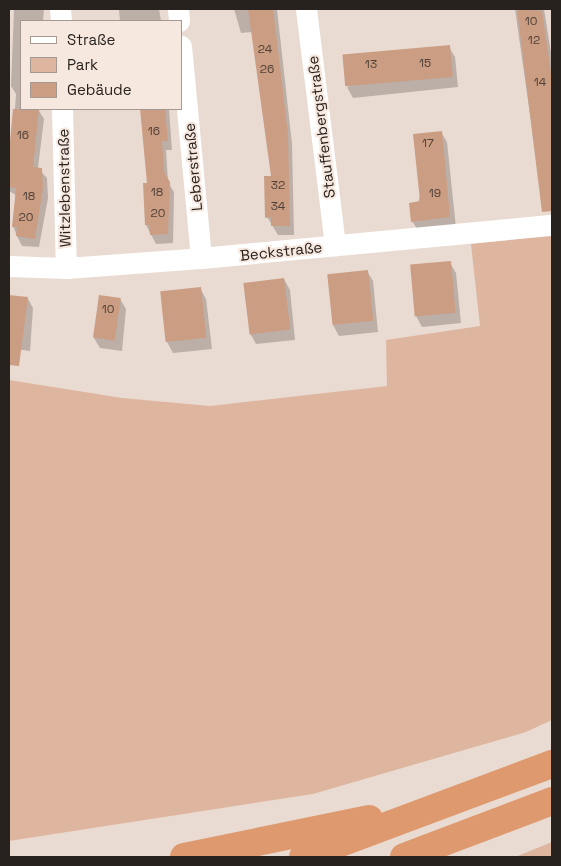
<!DOCTYPE html>
<meta charset="utf-8">
<style>
body{margin:0}
#map{position:relative;width:561px;height:866px;overflow:hidden;background:#eadbd2;font-family:"Space Grotesk",sans-serif}
div>[style]{position:absolute}
.green>*{inset:0;background:#deb69f}
.shadow>*{inset:0;background:#0003}
.building>*{inset:0;background:#cb9e83;transform-origin:0 0}
.street>*{height:21px;margin:-10.5px;padding:0 10.5px;transform-origin:10.5px;border-radius:10.5px;background:#fff}
.highway>*{height:28px;margin:-14px;padding:0 14px;transform-origin:14px;border-radius:14px;background:#de996e}
span{translate:-50% -50%;white-space:nowrap;text-align:center;line-height:1.15;-webkit-text-stroke:4px #f7e8df;paint-order:stroke}
.number-label{font-size:12px;color:#514138}
.number-label span{-webkit-text-stroke-width:0}
.street-label{font-size:15px;color:#28221f}
.frame{position:absolute;inset:0;border:10px solid #28221f;pointer-events:none}
.legend{position:absolute;left:20px;top:20px;width:162px;height:90px;box-sizing:border-box;background:#f7e8df;border:1px solid #a49992;margin:0;padding:6px 9px;list-style:none;font-size:15px;color:#28221f}
.legend li{display:flex;align-items:center;gap:10px;height:25px}
.legend b{width:25px;border:1px solid #a49992}
</style>
<div id="map">
<div class="green">
<i style="clip-path:polygon(552px 235px,552px 720px,526px 732px,313px 794px,9px 841px,9px 380px,122px 398px,210px 406px,387px 386px,386px 340px,480px 326px,471px 244px)"></i>
<i style="clip-path:polygon(552px 842px,552px 857px,515px 857px)"></i>
</div>
<div class="shadow">
<i style="clip-path:polygon(14px 9px,44px 9px,43px 21px,21px 21px,21px 109px,38px 109px,44px 119px,38px 168px,47px 178px,48px 198px,39px 247px,22px 246px,17px 236px,13px 226px,17px 196px,9px 191px,16px 94px,11px 86px)"></i>
<i style="clip-path:polygon(159px 9px,161px 21px,120px 21px,119px 10px)"></i>
<i style="clip-path:polygon(234px 9px,277px 9px,292px 144px,294px 235px,278px 235px,267px 217px,272px 177px,252px 32px,241px 33px)"></i>
<i style="clip-path:polygon(515px 9px,544px 9px,552px 59px,552px 210px,541px 192px)"></i>
<i style="clip-path:polygon(449px 47px,455px 57px,458px 87px,353px 98px,347px 87px)"></i>
<i style="clip-path:polygon(141px 109px,169px 109px,172px 150px,166px 150px,168px 182px,174px 192px,173px 243px,156px 244px,146px 225px,148px 184px)"></i>
<i style="clip-path:polygon(441px 132px,447px 142px,456px 228px,419px 232px,412px 221px)"></i>
<i style="clip-path:polygon(450px 263px,456px 273px,461px 323px,422px 327px,416px 316px)"></i>
<i style="clip-path:polygon(367px 271px,373px 281px,378px 332px,339px 336px,333px 325px,328px 275px)"></i>
<i style="clip-path:polygon(284px 279px,290px 290px,295px 340px,256px 344px,250px 333px)"></i>
<i style="clip-path:polygon(200px 288px,206px 299px,212px 349px,173px 353px,167px 342px)"></i>
<i style="clip-path:polygon(9px 296px,28px 299px,33px 308px,30px 351px,9px 348px)"></i>
<i style="clip-path:polygon(120px 299px,126px 309px,122px 351px,100px 348px,94px 338px)"></i>
</div>
<div class="building">
<i style="clip-path:polygon(248px 9px,273px 9px,288px 134px,290px 226px,271px 226px,271px 217px,265px 218px,264px 176px,271px 176px)"></i>
<i style="clip-path:polygon(517px 9px,542px 11px,552px 79px,552px 211px,542px 212px)"></i>
<i style="left:450px;top:45px;width:32px;height:108px;rotate:85deg"></i>
<i style="clip-path:polygon(13px 109px,39px 109px,33px 167px,42px 168px,43px 188px,35px 239px,16px 236px,17px 227px,12px 227px,16px 188px,9px 187px,9px 152px)"></i>
<i style="clip-path:polygon(140px 109px,165px 109px,168px 141px,162px 141px,164px 172px,170px 182px,168px 234px,150px 235px,149px 225px,145px 225px,143px 183px,147px 183px)"></i>
<i style="clip-path:polygon(442px 131px,450px 217px,411px 222px,409px 203px,420px 201px,413px 134px)"></i>
<i style="left:451px;top:261px;width:52px;height:41px;rotate:85deg"></i>
<i style="left:368px;top:270px;width:51px;height:41px;rotate:84deg"></i>
<i style="left:284px;top:278px;width:52px;height:41px;rotate:83deg"></i>
<i style="left:201px;top:287px;width:51px;height:41px;rotate:84deg"></i>
<i style="clip-path:polygon(9px 295px,28px 297px,19px 366px,9px 365px)"></i>
<i style="left:99px;top:295px;width:22px;height:43px;rotate:8deg"></i>
</div>
<div class="street">
<i style="left:60px;top:9px;width:12px;rotate:85deg"></i>
<i style="left:178px;top:9px;width:12px;rotate:85deg"></i>
<i style="left:306px;top:9px;width:238px;rotate:83deg"></i>
<i style="left:181px;top:46px;width:213px;rotate:84.6deg"></i>
<i style="left:62px;top:109px;width:159px;rotate:88.6deg"></i>
<i style="left:9px;top:266px;width:57px;rotate:2deg"></i>
<i style="left:66px;top:268px;width:135px;rotate:-4.2deg"></i>
<i style="left:201px;top:258px;width:353px;rotate:-5.4deg"></i>
</div>
<div class="highway">
<i style="left:184px;top:857px;width:189px;rotate:-11.6deg"></i>
<i style="left:303px;top:857px;width:266px;rotate:-20.5deg"></i>
<i style="left:404px;top:857px;width:158px;rotate:-20.7deg"></i>
</div>
<div class="number-label">
<span style="left:531px;top:22px">10</span>
<span style="left:534px;top:41px">12</span>
<span style="left:265px;top:50px">24</span>
<span style="left:425px;top:64px">15</span>
<span style="left:371px;top:65px">13</span>
<span style="left:267px;top:70px">26</span>
<span style="left:540px;top:83px">14</span>
<span style="left:154px;top:132px">16</span>
<span style="left:23px;top:136px">16</span>
<span style="left:428px;top:144px">17</span>
<span style="left:278px;top:186px">32</span>
<span style="left:157px;top:193px">18</span>
<span style="left:435px;top:194px">19</span>
<span style="left:29px;top:197px">18</span>
<span style="left:278px;top:207px">34</span>
<span style="left:158px;top:214px">20</span>
<span style="left:26px;top:218px">20</span>
<span style="left:108px;top:310px">10</span>
</div>
<div class="street-label">
<span style="left:321px;top:127px;rotate:-97deg">Stauffenbergstraße</span>
<span style="left:193px;top:167px;rotate:-95deg">Leberstraße</span>
<span style="left:64px;top:188px;rotate:-91deg">Witzlebenstraße</span>
<span style="left:281px;top:251px;rotate:-6deg">Beckstraße</span>
</div>
<div class="frame"></div>
<ul class="legend">
<li><b style="height:6px;background:#fff"></b>Straße</li>
<li><b style="height:14px;background:#deb69f"></b>Park</li>
<li><b style="height:14px;background:#cb9e83"></b>Gebäude</li>
</ul>
</div>
